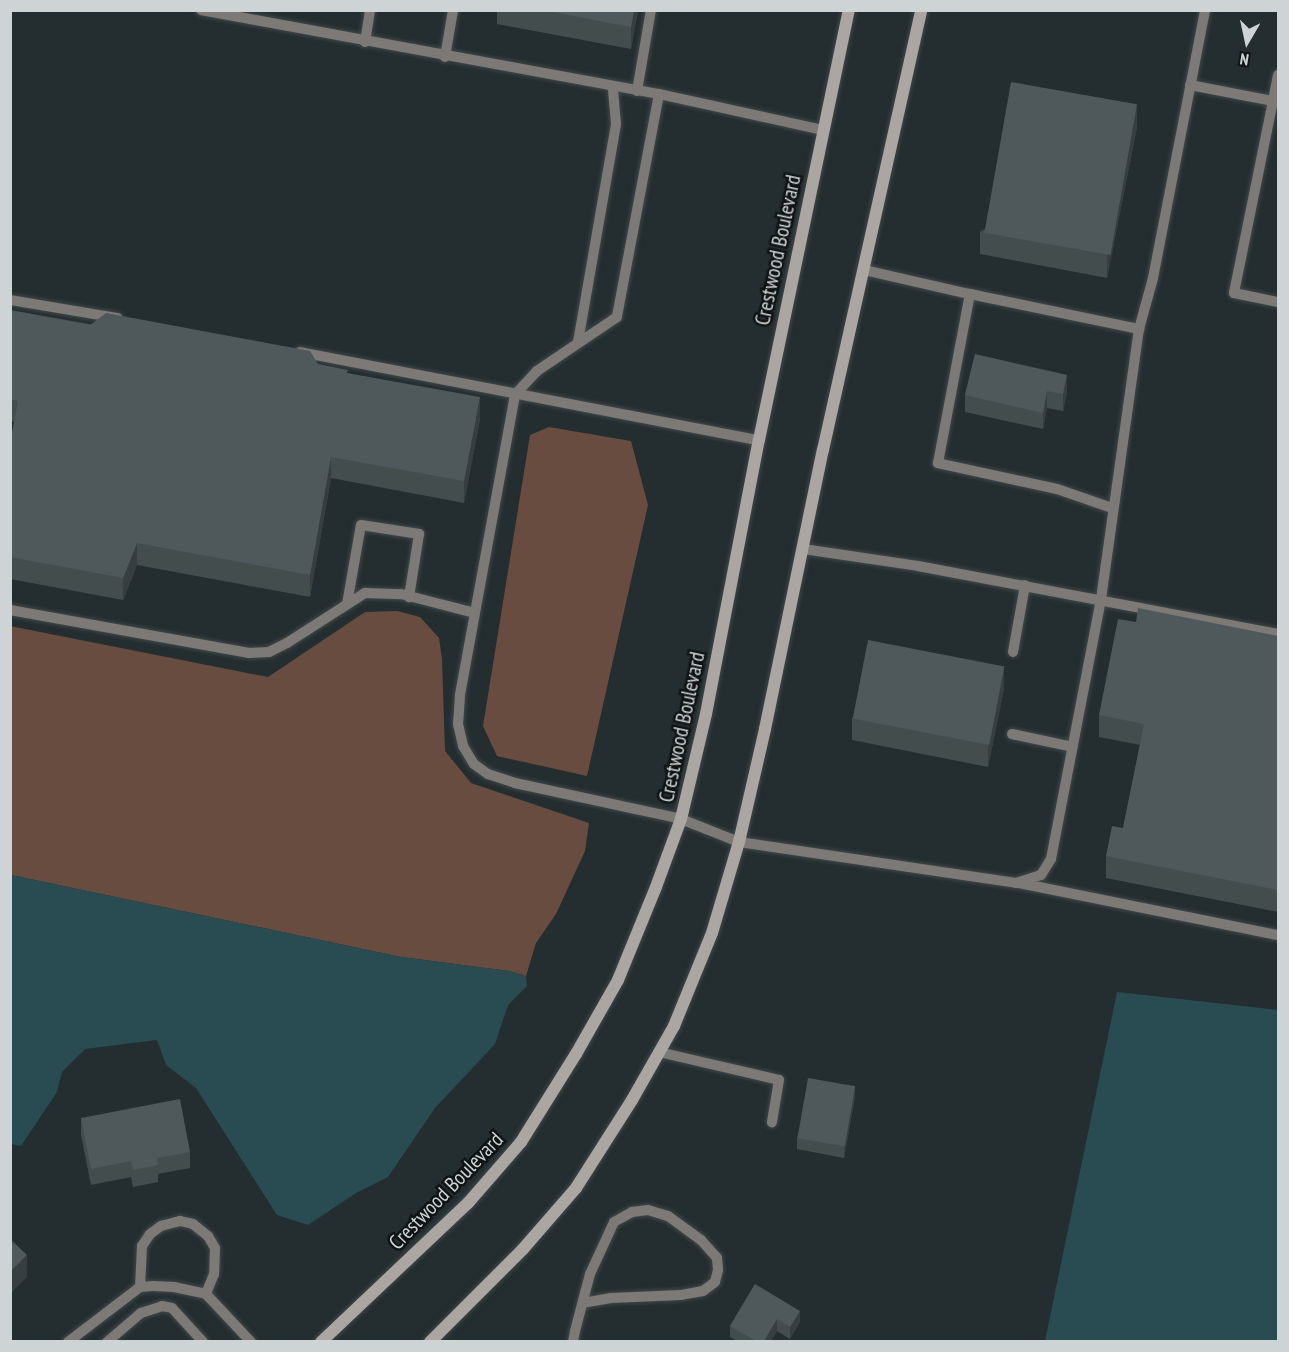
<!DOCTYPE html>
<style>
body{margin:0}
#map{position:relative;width:1289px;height:1352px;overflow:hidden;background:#242d2f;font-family:"PT Sans Narrow",sans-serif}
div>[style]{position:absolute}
.forest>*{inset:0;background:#684c3f}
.water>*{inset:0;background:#284c52}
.roads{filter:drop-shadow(0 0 2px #3f484a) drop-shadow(0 0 2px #3f484a)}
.lane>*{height:10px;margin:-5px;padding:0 5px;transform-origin:5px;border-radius:5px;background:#7d7977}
.secondary>*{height:12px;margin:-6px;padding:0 6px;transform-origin:6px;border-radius:6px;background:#aca6a2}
.wall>*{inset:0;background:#444d4e}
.shaded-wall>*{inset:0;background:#373e40}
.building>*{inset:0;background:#4f595b;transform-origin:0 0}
span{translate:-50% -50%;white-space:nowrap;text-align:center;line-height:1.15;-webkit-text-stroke:5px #101415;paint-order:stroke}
.street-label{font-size:21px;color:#ced4d5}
.frame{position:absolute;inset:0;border:12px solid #ced4d5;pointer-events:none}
.north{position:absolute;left:1217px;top:12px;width:60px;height:60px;-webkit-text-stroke:4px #101415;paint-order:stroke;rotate:189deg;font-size:16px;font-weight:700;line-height:24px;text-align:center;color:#ced4d5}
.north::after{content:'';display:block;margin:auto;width:21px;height:27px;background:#ced4d5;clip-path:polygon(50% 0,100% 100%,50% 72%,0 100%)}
</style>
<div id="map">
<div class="forest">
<i style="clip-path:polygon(549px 427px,631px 441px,648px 505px,587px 776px,497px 756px,483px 726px,530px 435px)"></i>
<i style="clip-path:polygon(397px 611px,420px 617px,439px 638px,442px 659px,445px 751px,471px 783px,589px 823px,585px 851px,556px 914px,536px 943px,526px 976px,509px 971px,401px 957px,11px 875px,10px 626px,268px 677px,365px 612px)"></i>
</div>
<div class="water">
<i style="clip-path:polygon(11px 875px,401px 957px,509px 971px,526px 976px,527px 986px,508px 1005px,495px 1044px,435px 1108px,388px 1177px,356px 1193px,308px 1225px,277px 1215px,196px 1088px,166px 1065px,157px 1040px,85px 1049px,62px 1072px,57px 1092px,21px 1146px,11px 1144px)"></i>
<i style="clip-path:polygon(1117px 992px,1278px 1010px,1278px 1341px,1045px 1341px)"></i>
</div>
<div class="roads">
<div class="lane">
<i style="left:201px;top:10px;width:466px;rotate:10.4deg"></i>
<i style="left:659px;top:94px;width:168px;rotate:12.4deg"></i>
<i style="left:365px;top:42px;width:32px;rotate:-81deg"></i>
<i style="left:445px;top:57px;width:48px;rotate:-80.3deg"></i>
<i style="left:1278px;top:75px;width:26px;rotate:101deg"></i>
<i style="left:1273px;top:101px;width:5px;rotate:11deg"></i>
<i style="left:1190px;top:85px;width:85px;rotate:10.9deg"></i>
<i style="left:1273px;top:101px;width:196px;rotate:101.5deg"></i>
<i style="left:1234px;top:293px;width:45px;rotate:11.6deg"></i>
<i style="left:637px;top:91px;width:82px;rotate:-80.2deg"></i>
<i style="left:659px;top:94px;width:227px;rotate:100.7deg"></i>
<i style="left:617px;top:317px;width:97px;rotate:146deg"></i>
<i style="left:537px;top:371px;width:33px;rotate:133deg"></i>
<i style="left:515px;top:395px;width:306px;rotate:100.4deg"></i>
<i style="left:460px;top:696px;width:28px;rotate:94deg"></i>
<i style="left:458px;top:724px;width:23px;rotate:77deg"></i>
<i style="left:463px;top:746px;width:21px;rotate:59deg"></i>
<i style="left:474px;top:764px;width:17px;rotate:36deg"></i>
<i style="left:488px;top:774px;width:28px;rotate:18deg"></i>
<i style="left:515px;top:783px;width:170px;rotate:12.2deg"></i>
<i style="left:681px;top:819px;width:62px;rotate:21.6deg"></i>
<i style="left:739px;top:842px;width:280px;rotate:8.4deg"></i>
<i style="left:1016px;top:883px;width:26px;rotate:-18deg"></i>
<i style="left:1041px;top:875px;width:19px;rotate:-58deg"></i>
<i style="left:1051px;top:859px;width:265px;rotate:-79.1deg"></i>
<i style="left:1101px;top:599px;width:273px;rotate:-82deg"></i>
<i style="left:1139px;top:329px;width:53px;rotate:-74.6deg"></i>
<i style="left:1153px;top:278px;width:273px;rotate:-79deg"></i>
<i style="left:864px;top:270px;width:109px;rotate:12.8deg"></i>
<i style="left:10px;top:300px;width:109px;rotate:9.5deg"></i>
<i style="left:578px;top:342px;width:221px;rotate:-80.1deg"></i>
<i style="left:616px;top:124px;width:38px;rotate:-95deg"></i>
<i style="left:300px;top:352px;width:467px;rotate:10.9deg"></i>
<i style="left:1112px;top:508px;width:58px;rotate:-160.9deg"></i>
<i style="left:1057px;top:489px;width:122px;rotate:-167.7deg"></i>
<i style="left:938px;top:463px;width:172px;rotate:-79.3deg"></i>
<i style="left:970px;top:294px;width:173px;rotate:11.7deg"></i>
<i style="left:803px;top:549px;width:116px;rotate:8.4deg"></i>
<i style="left:918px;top:566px;width:366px;rotate:10.7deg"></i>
<i style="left:347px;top:604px;width:80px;rotate:-80deg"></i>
<i style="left:361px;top:525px;width:59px;rotate:8.8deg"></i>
<i style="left:419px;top:534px;width:64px;rotate:99deg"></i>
<i style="left:10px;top:610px;width:243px;rotate:10.2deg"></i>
<i style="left:249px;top:653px;width:20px;rotate:-3deg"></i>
<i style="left:269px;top:652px;width:20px;rotate:-27deg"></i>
<i style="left:287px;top:643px;width:93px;rotate:-32.7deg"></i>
<i style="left:365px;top:593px;width:36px;rotate:2deg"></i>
<i style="left:401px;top:594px;width:76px;rotate:14.4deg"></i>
<i style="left:1013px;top:652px;width:68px;rotate:-79.8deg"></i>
<i style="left:1012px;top:734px;width:62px;rotate:12deg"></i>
<i style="left:1019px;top:883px;width:264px;rotate:11.4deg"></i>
<i style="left:659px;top:1052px;width:123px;rotate:13.1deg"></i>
<i style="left:779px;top:1080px;width:43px;rotate:99.5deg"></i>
<i style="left:140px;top:1287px;width:41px;rotate:-87.2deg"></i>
<i style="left:142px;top:1246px;width:14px;rotate:-56deg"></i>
<i style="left:150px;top:1234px;width:14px;rotate:-36deg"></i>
<i style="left:161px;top:1226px;width:20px;rotate:-15deg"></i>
<i style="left:180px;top:1221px;width:13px;rotate:13deg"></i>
<i style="left:193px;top:1224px;width:19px;rotate:39deg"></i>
<i style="left:208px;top:1236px;width:14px;rotate:60deg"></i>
<i style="left:215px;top:1248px;width:26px;rotate:92deg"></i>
<i style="left:214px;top:1274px;width:22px;rotate:112deg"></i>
<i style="left:68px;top:1342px;width:91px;rotate:-37.4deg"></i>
<i style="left:140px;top:1287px;width:13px;rotate:-4deg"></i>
<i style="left:153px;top:1286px;width:21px;rotate:3deg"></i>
<i style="left:174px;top:1287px;width:33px;rotate:12deg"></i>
<i style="left:206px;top:1294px;width:66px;rotate:46.8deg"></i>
<i style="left:107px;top:1342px;width:45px;rotate:-40.5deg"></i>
<i style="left:141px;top:1313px;width:22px;rotate:-18deg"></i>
<i style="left:162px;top:1306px;width:10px;rotate:11deg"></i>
<i style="left:172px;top:1308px;width:46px;rotate:47.6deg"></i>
<i style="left:573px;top:1342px;width:11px;rotate:-80deg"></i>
<i style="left:575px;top:1331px;width:59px;rotate:-75.3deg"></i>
<i style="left:590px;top:1274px;width:57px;rotate:-65.2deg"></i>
<i style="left:614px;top:1222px;width:21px;rotate:-29deg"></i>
<i style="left:632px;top:1212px;width:16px;rotate:-7deg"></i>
<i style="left:648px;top:1210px;width:21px;rotate:17deg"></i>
<i style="left:668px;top:1216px;width:41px;rotate:36deg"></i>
<i style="left:701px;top:1240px;width:24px;rotate:48deg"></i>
<i style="left:717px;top:1258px;width:12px;rotate:85deg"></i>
<i style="left:718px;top:1270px;width:12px;rotate:104deg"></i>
<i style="left:715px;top:1282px;width:15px;rotate:143deg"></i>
<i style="left:703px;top:1291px;width:22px;rotate:170deg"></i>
<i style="left:681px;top:1295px;width:70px;rotate:177.5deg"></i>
<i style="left:611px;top:1298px;width:28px;rotate:170deg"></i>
</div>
<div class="secondary">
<i style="left:321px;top:1342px;width:202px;rotate:-43.4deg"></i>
<i style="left:468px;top:1203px;width:81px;rotate:-49deg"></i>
<i style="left:521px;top:1142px;width:104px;rotate:-58deg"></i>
<i style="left:576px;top:1054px;width:85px;rotate:-60.4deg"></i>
<i style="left:618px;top:980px;width:100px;rotate:-67.8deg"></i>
<i style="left:656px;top:887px;width:72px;rotate:-69.8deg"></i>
<i style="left:681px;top:819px;width:108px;rotate:-76.6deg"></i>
<i style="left:706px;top:714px;width:279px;rotate:-79.1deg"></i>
<i style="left:759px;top:440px;width:439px;rotate:-78.2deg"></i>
<i style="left:430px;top:1342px;width:132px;rotate:-45deg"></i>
<i style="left:523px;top:1249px;width:81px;rotate:-49deg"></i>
<i style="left:576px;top:1188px;width:104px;rotate:-57.5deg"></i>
<i style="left:632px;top:1100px;width:85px;rotate:-60.4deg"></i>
<i style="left:674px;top:1026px;width:100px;rotate:-67.8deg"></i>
<i style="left:712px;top:933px;width:95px;rotate:-73.5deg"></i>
<i style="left:739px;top:842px;width:116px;rotate:-77deg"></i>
<i style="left:765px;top:729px;width:285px;rotate:-78.3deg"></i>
<i style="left:823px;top:450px;width:451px;rotate:-77.4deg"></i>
</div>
</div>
<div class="wall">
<i style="clip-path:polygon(497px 10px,638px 10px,631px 49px,497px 24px)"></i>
<i style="clip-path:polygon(1137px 127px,1107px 278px,980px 254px,980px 232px)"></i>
<i style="clip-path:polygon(10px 310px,318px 364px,348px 373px,480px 419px,464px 503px,331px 478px,310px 597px,137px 565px,123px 600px,10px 579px,10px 444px,14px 422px,10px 421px)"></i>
<i style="clip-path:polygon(975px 354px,1067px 392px,1063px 411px,1047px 408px,1043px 429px,965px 412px,965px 395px)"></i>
<i style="clip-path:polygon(1278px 636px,1278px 912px,1106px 878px,1106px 856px,1123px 828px,1140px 745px,1099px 737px,1099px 715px)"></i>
<i style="clip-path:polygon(1004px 689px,988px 767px,852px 740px,852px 718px)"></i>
<i style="clip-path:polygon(855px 1097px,844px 1158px,797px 1149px,797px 1138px)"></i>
<i style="clip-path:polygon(81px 1118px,190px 1152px,190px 1168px,158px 1174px,158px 1182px,133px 1187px,131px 1177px,91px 1185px,81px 1135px)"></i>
<i style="clip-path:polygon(755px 1284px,800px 1322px,790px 1339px,777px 1331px,771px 1341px,737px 1341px,730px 1337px,730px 1326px)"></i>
</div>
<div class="shaded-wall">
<i style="clip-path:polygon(634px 10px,638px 10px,631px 49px,631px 27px)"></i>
<i style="clip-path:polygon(1137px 105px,1137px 127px,1107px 278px,1107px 257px)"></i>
<i style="clip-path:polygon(1067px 375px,1067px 392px,1063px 411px,1063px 394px)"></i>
<i style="clip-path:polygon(1047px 391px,1047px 408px,1043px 429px,1043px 413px)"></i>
<i style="clip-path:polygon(480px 397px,480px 419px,464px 503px,464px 481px)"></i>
<i style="clip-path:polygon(331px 457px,331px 478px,310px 597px,310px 575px)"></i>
<i style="clip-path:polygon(137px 543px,137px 565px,123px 600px,123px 578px)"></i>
<i style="clip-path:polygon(1004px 667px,1004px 689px,988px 767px,988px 745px)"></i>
<i style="clip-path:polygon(855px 1086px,855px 1097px,844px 1158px,844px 1147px)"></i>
<i style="clip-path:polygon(27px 1255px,27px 1277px,10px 1294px,10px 1272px)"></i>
<i style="clip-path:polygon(800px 1311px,800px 1322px,790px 1339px,790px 1327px)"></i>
<i style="clip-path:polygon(777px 1319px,777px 1331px,771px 1341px,764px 1341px)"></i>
</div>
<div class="building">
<i style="clip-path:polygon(542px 10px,634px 10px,631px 27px)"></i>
<i style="left:1011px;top:82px;width:128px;height:153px;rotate:10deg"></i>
<i style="clip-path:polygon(10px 310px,90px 325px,106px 313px,310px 351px,318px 364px,348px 370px,347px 373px,480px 397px,464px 481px,331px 457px,310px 575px,137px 543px,123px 578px,10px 557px,10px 444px,18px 401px,10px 399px)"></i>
<i style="clip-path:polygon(975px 354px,1067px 375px,1063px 394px,1047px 391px,1043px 413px,965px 395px)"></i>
<i style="clip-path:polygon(1138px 608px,1278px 636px,1278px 890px,1106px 856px,1112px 826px,1123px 828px,1144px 724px,1099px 715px,1118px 619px,1136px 622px)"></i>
<i style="left:868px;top:640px;width:139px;height:80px;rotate:11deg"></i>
<i style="left:808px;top:1078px;width:48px;height:61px;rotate:10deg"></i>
<i style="clip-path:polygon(180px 1099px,190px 1152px,157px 1158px,158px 1165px,133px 1170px,131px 1161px,91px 1169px,81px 1118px)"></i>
<i style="clip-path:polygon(10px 1239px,27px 1255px,10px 1272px)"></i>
<i style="clip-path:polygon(755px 1284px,800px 1311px,790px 1327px,777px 1319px,764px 1341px,756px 1341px,730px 1326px)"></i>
</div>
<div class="street-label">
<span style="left:778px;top:250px;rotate:-78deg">Crestwood Boulevard</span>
<span style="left:682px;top:727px;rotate:-78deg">Crestwood Boulevard</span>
<span style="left:446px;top:1191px;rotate:-46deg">Crestwood Boulevard</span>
</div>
<div class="frame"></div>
<div class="north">N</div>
</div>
